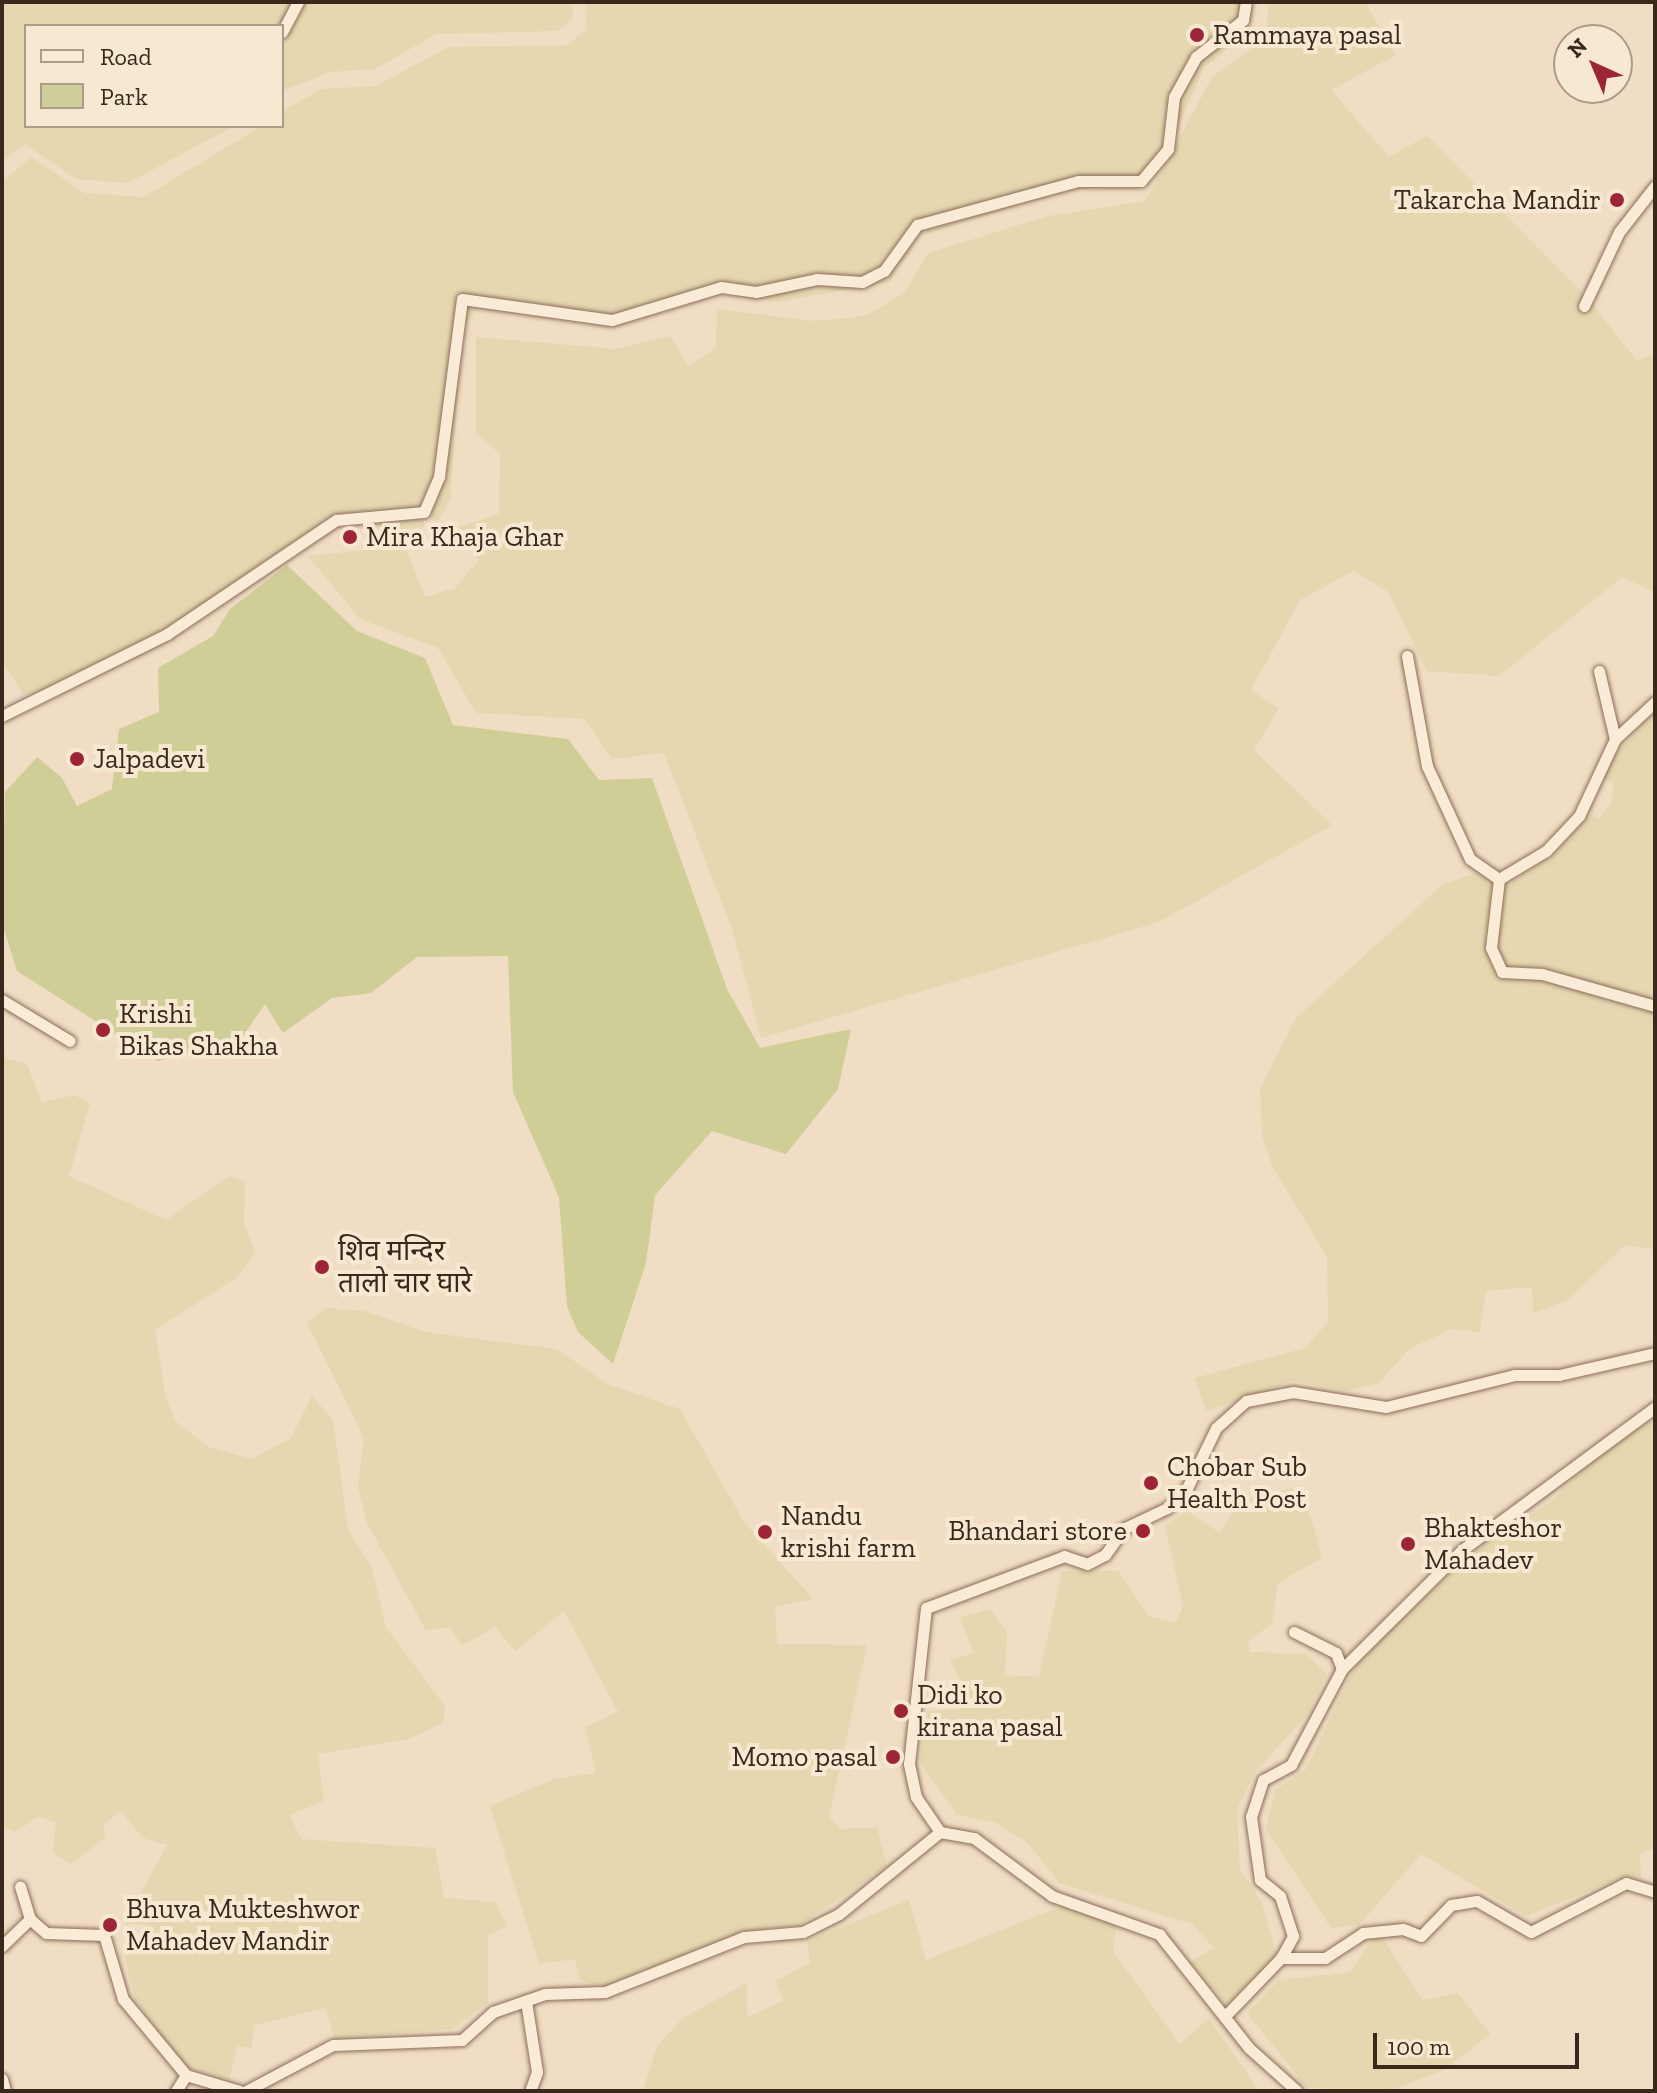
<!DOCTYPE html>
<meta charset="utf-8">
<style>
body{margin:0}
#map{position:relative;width:1657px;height:2093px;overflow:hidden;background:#f0ddc3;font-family:"Zilla Slab","Noto Sans Devanagari",serif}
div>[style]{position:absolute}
.farmland>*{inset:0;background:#e6d7b0}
.green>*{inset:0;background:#cece96}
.roads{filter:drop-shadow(0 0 2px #8b6d59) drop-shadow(0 0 2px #8b6d59)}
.street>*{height:11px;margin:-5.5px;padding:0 5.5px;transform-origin:5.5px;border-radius:5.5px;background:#faebd6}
.dots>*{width:22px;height:22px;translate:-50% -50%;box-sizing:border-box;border:4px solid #f7e8d2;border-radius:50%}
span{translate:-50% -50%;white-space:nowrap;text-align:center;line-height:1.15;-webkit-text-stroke:8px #f7e8d2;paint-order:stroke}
.poi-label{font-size:28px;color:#3a281d}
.left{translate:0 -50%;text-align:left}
.right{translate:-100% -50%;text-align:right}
.frame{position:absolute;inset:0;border:4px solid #3a281d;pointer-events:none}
.legend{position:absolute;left:24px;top:24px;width:260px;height:104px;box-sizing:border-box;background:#f7e8d2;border:2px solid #ab9b8a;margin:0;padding:10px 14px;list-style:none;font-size:24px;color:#3a281d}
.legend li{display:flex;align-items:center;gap:16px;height:40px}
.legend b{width:40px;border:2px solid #ab9b8a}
.north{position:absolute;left:1553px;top:24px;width:80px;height:80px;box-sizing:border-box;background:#f7e8d2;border:2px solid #ab9b8a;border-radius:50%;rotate:316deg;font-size:22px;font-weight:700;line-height:32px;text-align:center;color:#3a281d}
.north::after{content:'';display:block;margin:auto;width:28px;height:36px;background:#9c2635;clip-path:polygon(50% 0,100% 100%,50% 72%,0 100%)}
.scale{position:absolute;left:1373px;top:2033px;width:206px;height:36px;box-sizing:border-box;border:4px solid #3a281d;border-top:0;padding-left:10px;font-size:24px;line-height:28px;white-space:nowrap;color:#3a281d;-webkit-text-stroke:6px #f7e8d2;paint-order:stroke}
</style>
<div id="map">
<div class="farmland">
<i style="clip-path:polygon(2px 2px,573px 2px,572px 20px,557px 31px,436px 34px,375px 69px,330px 72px,282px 91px,282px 26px,26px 26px,26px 126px,234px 126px,128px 183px,76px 179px,25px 144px,2px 161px)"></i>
<i style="clip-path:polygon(587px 2px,1253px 2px,1252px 28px,1204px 68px,1164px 158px,1140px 182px,1064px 192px,922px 235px,889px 282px,778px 302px,723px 294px,612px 326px,477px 308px,463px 328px,450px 500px,437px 522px,424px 513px,424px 527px,400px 531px,344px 521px,165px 644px,77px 687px,24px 695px,2px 662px,2px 181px,32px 157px,84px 193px,144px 197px,262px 126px,282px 126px,282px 111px,322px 89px,376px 86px,449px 47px,567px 45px,586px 30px)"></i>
<i style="clip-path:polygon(1269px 2px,1365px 2px,1396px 55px,1331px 90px,1389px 157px,1427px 136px,1588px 298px,1637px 361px,1655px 354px,1655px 592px,1622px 577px,1499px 676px,1427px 671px,1388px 592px,1354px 571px,1300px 600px,1251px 690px,1279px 709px,1254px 750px,1332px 825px,1159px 922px,761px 1038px,732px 929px,664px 753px,612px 759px,585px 719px,476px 713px,438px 648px,360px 619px,308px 556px,405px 546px,425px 597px,455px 588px,479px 560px,460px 527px,499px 514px,500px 454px,476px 433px,476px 337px,616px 349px,670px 336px,688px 366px,716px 348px,717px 309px,815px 321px,865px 316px,904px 293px,928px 253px,1048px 216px,1146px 201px,1212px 77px,1265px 39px)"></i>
<i style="clip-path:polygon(1655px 709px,1655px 1249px,1625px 1245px,1568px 1300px,1533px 1313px,1532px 1287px,1486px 1291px,1480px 1332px,1451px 1329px,1409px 1349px,1379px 1383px,1347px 1391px,1293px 1381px,1206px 1411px,1195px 1378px,1305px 1348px,1328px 1322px,1327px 1257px,1273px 1168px,1262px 1135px,1260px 1089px,1296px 1018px,1442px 885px,1479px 872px,1508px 884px,1554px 855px,1590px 814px,1600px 819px,1610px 804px,1614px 784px,1603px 779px,1614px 756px)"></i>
<i style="clip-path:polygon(2px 1047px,7px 1059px,27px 1064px,42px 1102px,75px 1095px,90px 1104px,69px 1176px,166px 1220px,229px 1176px,245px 1182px,244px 1221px,255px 1253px,236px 1278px,155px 1330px,166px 1398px,175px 1421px,209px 1447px,252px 1459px,291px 1438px,312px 1396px,333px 1420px,348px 1529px,372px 1568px,386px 1627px,445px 1706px,443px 1723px,408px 1739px,318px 1754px,324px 1801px,290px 1815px,301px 1839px,435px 1848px,444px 1898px,496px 1902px,507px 1926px,488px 1935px,488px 2003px,451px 2029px,334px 2039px,326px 2008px,255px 2025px,251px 2048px,237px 2046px,229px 2080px,185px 2067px,135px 2000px,125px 1957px,151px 1945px,150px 1925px,125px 1924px,167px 1845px,143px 1838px,121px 1811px,103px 1825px,106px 1837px,70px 1864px,53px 1853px,56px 1822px,38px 1817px,15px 1832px,2px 1827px)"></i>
<i style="clip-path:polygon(325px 1308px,364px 1311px,425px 1332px,557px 1349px,607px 1384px,680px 1409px,744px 1522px,813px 1599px,775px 1607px,777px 1644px,867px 1645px,829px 1817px,841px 1829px,877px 1827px,887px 1866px,799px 1926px,751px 1930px,607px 1986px,580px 1981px,575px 1959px,539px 1964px,490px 1806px,554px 1779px,596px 1773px,585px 1727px,618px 1712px,564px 1611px,515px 1651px,495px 1627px,462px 1646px,450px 1627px,426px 1630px,367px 1523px,358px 1487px,364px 1438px,307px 1323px)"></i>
<i style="clip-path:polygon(1655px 1419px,1655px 1848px,1640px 1854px,1641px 1878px,1618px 1879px,1526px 1916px,1421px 1854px,1359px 1925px,1331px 1928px,1266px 1829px,1275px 1790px,1306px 1769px,1358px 1660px,1477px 1549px,1553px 1500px,1607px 1446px)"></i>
<i style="clip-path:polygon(1292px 1488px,1312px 1519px,1322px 1558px,1278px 1583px,1272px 1624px,1248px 1641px,1250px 1652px,1307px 1654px,1327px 1675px,1307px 1715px,1256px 1771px,1237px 1810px,1240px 1870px,1262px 1903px,1277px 1956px,1227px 2004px,1190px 1962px,1214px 1948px,1192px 1924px,1059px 1883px,1028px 1843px,994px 1822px,957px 1815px,920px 1763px,923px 1737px,928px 1711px,958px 1709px,962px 1685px,950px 1660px,973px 1653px,960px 1617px,991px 1609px,1007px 1634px,1005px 1675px,1039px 1677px,1062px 1571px,1118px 1571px,1149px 1616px,1176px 1622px,1183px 1607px,1165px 1526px,1187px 1511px,1220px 1533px,1239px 1501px)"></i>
<i style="clip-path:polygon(909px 1900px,926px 1960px,1063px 1906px,1117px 1923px,1113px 1951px,1180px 2044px,1209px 2018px,1259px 2091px,643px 2091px,657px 2046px,683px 2018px,747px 1983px,747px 2017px,783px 2001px,776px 1981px,810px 1963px,807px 1941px)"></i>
<i style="clip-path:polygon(1378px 1931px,1423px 2000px,1458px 1993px,1490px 2034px,1444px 2070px,1394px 2089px,1307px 2088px,1247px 2013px,1279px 1980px,1350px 1972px)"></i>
</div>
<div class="green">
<i style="clip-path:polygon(287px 565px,357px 631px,425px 658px,453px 725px,568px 739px,599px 780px,652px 778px,727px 989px,760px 1048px,851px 1029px,838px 1089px,786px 1154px,712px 1131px,655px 1195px,646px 1263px,613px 1364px,578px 1332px,567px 1306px,559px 1197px,513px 1092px,508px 956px,417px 957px,371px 993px,332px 998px,283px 1033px,265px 1004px,241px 1039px,158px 1061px,17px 971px,2px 923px,5px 792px,37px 757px,62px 778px,77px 806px,112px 789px,119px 729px,159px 712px,158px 668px,213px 636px,230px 609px)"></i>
</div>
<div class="roads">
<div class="street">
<i style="left:282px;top:32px;width:34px;rotate:-62deg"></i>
<i style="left:1584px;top:306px;width:82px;rotate:-64.7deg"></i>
<i style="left:1619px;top:232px;width:58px;rotate:-52deg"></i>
<i style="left:1407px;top:656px;width:112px;rotate:79.7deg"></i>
<i style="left:1427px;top:766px;width:102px;rotate:65.2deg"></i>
<i style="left:1470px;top:859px;width:35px;rotate:35deg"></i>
<i style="left:1499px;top:879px;width:55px;rotate:-30.8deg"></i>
<i style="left:1546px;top:851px;width:48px;rotate:-46.7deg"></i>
<i style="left:1579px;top:816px;width:85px;rotate:-64.9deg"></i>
<i style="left:1615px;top:739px;width:54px;rotate:-42.8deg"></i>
<i style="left:1599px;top:671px;width:70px;rotate:76.8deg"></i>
<i style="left:2px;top:716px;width:184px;rotate:-26.4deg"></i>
<i style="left:167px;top:634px;width:204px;rotate:-34deg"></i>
<i style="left:336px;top:520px;width:88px;rotate:-5.2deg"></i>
<i style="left:424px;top:512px;width:39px;rotate:-67deg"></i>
<i style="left:439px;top:476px;width:178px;rotate:-82.6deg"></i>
<i style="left:462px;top:299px;width:151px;rotate:8deg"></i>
<i style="left:612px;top:320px;width:114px;rotate:-16.8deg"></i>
<i style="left:721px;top:287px;width:35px;rotate:8deg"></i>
<i style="left:756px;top:292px;width:62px;rotate:-12deg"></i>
<i style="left:817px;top:279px;width:45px;rotate:3.8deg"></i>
<i style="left:862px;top:282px;width:25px;rotate:-27deg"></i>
<i style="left:884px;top:271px;width:57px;rotate:-54.3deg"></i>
<i style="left:917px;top:225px;width:167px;rotate:-15.3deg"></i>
<i style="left:1078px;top:181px;width:63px"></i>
<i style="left:1141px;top:181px;width:42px;rotate:-49.8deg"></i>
<i style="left:1168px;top:149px;width:52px;rotate:-83.4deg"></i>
<i style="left:1174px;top:97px;width:46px;rotate:-61.2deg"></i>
<i style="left:1196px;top:57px;width:60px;rotate:-38.2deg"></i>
<i style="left:1243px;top:20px;width:18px;rotate:-81deg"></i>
<i style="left:1499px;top:879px;width:69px;rotate:96.6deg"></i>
<i style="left:1491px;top:948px;width:26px;rotate:65deg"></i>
<i style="left:1502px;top:972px;width:40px;rotate:2.9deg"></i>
<i style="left:1542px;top:974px;width:117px;rotate:15.8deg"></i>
<i style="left:2px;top:1000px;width:79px;rotate:31.1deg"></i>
<i style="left:1342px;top:1669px;width:169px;rotate:-44.8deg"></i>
<i style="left:1462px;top:1550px;width:240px;rotate:-36.5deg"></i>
<i style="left:940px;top:1832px;width:42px;rotate:-124.4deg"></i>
<i style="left:916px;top:1797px;width:34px;rotate:-102deg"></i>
<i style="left:909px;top:1764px;width:157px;rotate:-83.8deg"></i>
<i style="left:926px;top:1608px;width:147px;rotate:-20.6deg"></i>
<i style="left:1064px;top:1556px;width:24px;rotate:19deg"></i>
<i style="left:1087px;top:1564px;width:20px;rotate:-27deg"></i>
<i style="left:1105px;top:1555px;width:32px;rotate:-55deg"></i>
<i style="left:1123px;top:1529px;width:49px;rotate:-25.5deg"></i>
<i style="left:1167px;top:1508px;width:28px;rotate:-45deg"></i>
<i style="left:1187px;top:1488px;width:67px;rotate:-64.2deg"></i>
<i style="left:1216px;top:1428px;width:40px;rotate:-42deg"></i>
<i style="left:1246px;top:1401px;width:48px;rotate:-10.8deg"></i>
<i style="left:1293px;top:1392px;width:94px;rotate:9.2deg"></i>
<i style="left:1386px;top:1407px;width:132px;rotate:-14deg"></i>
<i style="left:1514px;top:1375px;width:45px"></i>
<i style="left:1559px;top:1375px;width:98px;rotate:-12.9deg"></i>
<i style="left:30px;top:1919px;width:21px;rotate:41deg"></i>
<i style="left:46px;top:1933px;width:58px;rotate:2deg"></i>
<i style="left:104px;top:1935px;width:67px;rotate:73.5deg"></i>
<i style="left:123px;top:1999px;width:99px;rotate:50.3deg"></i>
<i style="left:2px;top:1946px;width:39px;rotate:-44deg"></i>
<i style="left:30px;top:1919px;width:34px;rotate:-107deg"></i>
<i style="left:1281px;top:1958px;width:25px;rotate:-61deg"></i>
<i style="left:1293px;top:1936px;width:42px;rotate:-108deg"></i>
<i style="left:1280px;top:1896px;width:26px;rotate:-141deg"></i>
<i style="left:1260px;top:1880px;width:64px;rotate:-98.1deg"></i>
<i style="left:1251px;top:1817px;width:39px;rotate:-72deg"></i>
<i style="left:1263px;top:1780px;width:32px;rotate:-28deg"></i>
<i style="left:1291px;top:1765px;width:109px;rotate:-62deg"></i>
<i style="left:1342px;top:1669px;width:17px;rotate:-111deg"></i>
<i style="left:1336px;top:1653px;width:47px;rotate:-153.4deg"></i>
<i style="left:526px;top:2001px;width:72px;rotate:81.2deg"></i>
<i style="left:537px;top:2072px;width:20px;rotate:110deg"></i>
<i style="left:1228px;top:2013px;width:76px;rotate:-46.1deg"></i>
<i style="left:1281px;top:1958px;width:44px"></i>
<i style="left:1325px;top:1958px;width:45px;rotate:-33.3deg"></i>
<i style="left:1363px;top:1933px;width:40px;rotate:-5.7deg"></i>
<i style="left:1403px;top:1929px;width:19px;rotate:21deg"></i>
<i style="left:1421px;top:1936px;width:43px;rotate:-45.9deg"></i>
<i style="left:1451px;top:1905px;width:26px;rotate:-9deg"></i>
<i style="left:1477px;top:1901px;width:62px;rotate:29.9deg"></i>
<i style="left:1531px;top:1932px;width:107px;rotate:-27.3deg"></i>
<i style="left:1626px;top:1883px;width:30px;rotate:17deg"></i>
<i style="left:2px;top:2079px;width:12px;rotate:76deg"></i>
<i style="left:176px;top:2091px;width:19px;rotate:-58deg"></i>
<i style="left:186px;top:2075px;width:56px;rotate:16.5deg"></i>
<i style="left:246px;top:2091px;width:98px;rotate:-27.9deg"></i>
<i style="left:333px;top:2045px;width:129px;rotate:-2.2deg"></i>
<i style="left:462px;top:2040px;width:42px;rotate:-42.1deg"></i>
<i style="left:493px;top:2012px;width:55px;rotate:-19.1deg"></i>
<i style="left:545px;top:1994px;width:60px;rotate:-1.9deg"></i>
<i style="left:605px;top:1992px;width:149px;rotate:-21.6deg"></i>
<i style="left:744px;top:1937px;width:59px;rotate:-4.8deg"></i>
<i style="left:803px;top:1932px;width:40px;rotate:-26.6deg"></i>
<i style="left:839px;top:1914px;width:130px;rotate:-39.1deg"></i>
<i style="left:940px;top:1832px;width:35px;rotate:10deg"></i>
<i style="left:974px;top:1838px;width:97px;rotate:36.6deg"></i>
<i style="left:1052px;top:1896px;width:114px;rotate:19.6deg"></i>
<i style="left:1159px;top:1934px;width:145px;rotate:51.7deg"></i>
<i style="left:1249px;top:2048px;width:64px;rotate:41.9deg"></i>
</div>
</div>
<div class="dots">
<i style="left:1197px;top:35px;background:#9c2635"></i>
<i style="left:1617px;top:200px;background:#9c2635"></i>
<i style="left:350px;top:537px;background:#9c2635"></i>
<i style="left:77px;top:759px;background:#9c2635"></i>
<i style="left:103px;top:1030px;background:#9c2635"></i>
<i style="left:322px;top:1267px;background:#9c2635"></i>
<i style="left:1151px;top:1483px;background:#9c2635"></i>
<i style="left:1143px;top:1531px;background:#9c2635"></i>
<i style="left:765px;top:1532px;background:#9c2635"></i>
<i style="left:1408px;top:1544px;background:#9c2635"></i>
<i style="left:901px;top:1711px;background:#9c2635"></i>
<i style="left:893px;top:1757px;background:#9c2635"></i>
<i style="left:110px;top:1925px;background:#9c2635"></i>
</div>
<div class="poi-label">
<span class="left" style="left:1213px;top:35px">Rammaya pasal</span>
<span class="right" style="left:1601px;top:200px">Takarcha Mandir</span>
<span class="left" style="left:366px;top:537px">Mira Khaja Ghar</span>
<span class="left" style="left:93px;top:759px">Jalpadevi</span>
<span class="left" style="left:119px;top:1030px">Krishi<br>Bikas Shakha</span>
<span class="left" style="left:338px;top:1267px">शिव मन्दिर<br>तालो चार घारे</span>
<span class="left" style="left:1167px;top:1483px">Chobar Sub<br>Health Post</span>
<span class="left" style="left:781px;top:1532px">Nandu<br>krishi farm</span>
<span class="left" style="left:1424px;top:1544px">Bhakteshor<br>Mahadev</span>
<span class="right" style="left:1127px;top:1531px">Bhandari store</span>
<span class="left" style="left:917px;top:1711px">Didi ko<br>kirana pasal</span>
<span class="right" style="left:877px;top:1757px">Momo pasal</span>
<span class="left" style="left:126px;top:1925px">Bhuva Mukteshwor<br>Mahadev Mandir</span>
</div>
<div class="frame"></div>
<ul class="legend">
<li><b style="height:10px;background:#faebd6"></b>Road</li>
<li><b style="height:22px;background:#cece96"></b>Park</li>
</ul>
<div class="north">N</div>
<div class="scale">100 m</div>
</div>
